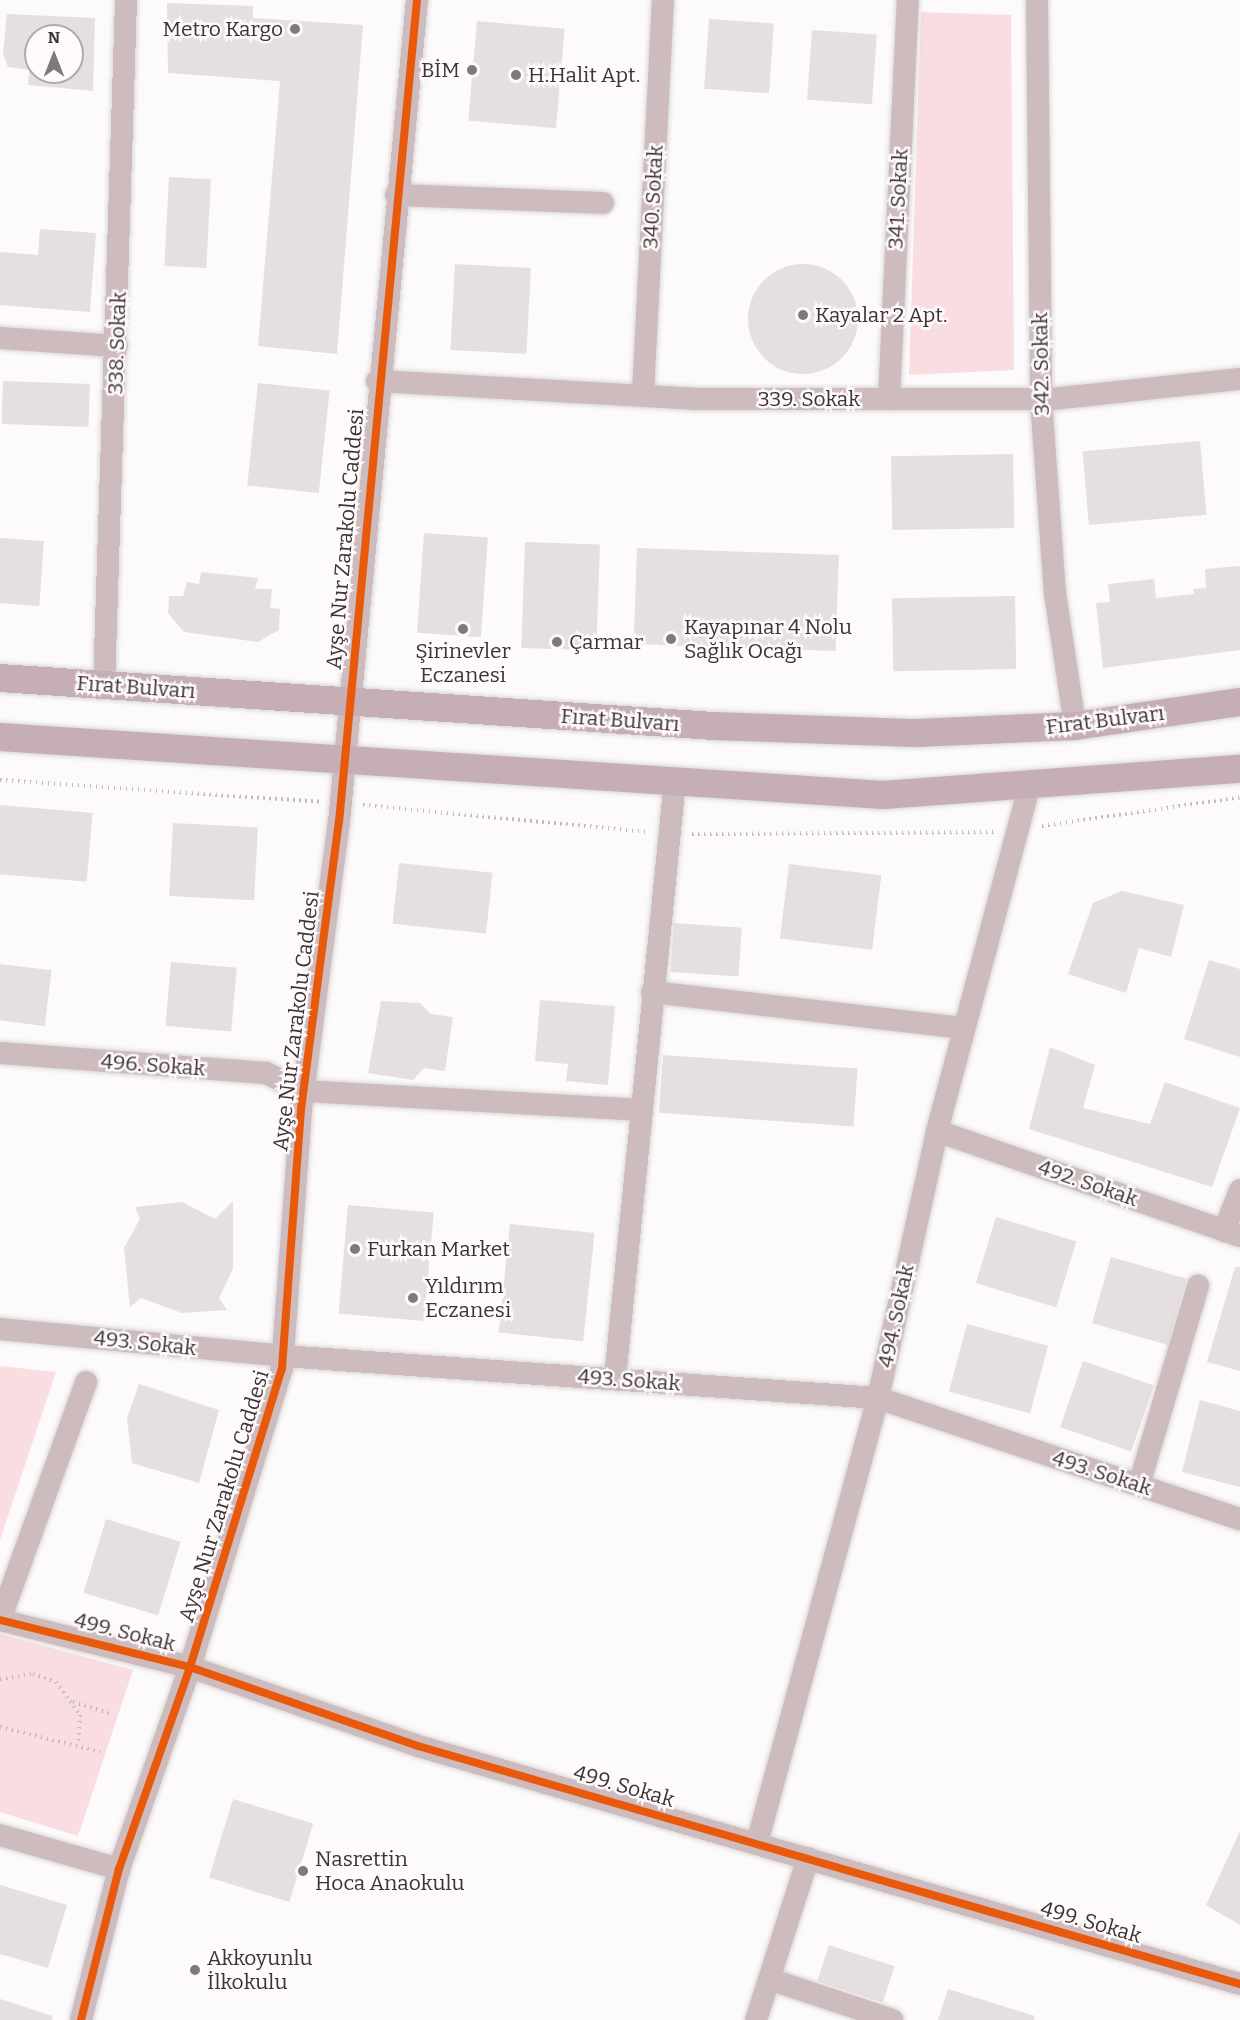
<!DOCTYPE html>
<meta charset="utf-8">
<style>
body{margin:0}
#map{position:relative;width:1240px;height:2020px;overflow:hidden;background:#fdfafb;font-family:Bitter,serif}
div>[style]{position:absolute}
.green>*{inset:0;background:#f9dde0}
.building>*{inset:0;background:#e6dfe0;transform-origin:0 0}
.round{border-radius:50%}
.path>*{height:4px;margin-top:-2px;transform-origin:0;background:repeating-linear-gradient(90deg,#c6bbbc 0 1.5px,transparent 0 6px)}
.roads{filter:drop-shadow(0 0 2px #d9d7d7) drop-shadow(0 0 2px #d9d7d7)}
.minor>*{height:22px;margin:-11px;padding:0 11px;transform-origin:11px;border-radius:11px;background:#cdbbbd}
.major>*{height:28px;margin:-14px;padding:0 14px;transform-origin:14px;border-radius:14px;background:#c5afb4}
.cycleway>*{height:8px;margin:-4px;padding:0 4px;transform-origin:4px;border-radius:4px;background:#e8590c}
.dots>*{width:16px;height:16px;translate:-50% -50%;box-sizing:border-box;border:3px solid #fef9fa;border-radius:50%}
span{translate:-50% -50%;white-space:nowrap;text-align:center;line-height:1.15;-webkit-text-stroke:5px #fef9fa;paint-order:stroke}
.poi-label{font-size:21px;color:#3c3334}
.right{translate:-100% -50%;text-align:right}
.left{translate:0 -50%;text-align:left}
.street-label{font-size:21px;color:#3c3334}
.north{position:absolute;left:24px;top:24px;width:60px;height:60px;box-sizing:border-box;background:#fef9fa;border:2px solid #b0aaab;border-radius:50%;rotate:0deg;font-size:16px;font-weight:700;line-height:24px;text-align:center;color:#3c3334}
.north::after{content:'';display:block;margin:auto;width:21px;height:27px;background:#80797a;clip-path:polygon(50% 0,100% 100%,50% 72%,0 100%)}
</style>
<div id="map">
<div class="green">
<i style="clip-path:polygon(921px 12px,1011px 15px,1014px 370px,909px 375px)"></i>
<i style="clip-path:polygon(0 1366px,56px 1372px,0 1540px)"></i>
<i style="clip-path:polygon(0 1634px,133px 1670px,78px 1836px,0 1812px)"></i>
</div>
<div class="building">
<i style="clip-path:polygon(167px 3px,253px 6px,253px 18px,363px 25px,337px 354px,258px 346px,280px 81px,168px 73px)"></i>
<i style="clip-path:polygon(7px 14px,95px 18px,93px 91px,28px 85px,29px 72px,72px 72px,72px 36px,36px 36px,36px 71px,8px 67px,3px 53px)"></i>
<i style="left:709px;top:19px;width:65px;height:70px;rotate:4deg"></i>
<i style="left:477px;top:21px;width:88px;height:100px;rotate:5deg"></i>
<i style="left:812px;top:30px;width:65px;height:70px;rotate:4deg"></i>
<i style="left:169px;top:177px;width:42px;height:89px;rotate:3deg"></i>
<i style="clip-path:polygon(40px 229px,96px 233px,90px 312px,0 305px,0 252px,38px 255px)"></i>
<i style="left:455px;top:264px;width:76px;height:86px;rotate:3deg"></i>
<i class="round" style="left:748px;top:264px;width:110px;height:110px"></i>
<i style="left:3px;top:381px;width:87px;height:43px;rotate:2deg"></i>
<i style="left:258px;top:383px;width:72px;height:103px;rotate:6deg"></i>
<i style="left:1200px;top:441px;width:74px;height:118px;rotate:85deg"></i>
<i style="left:1013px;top:454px;width:74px;height:122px;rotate:89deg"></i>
<i style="left:424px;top:533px;width:64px;height:100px;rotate:4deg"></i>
<i style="left:0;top:538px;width:44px;height:65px;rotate:4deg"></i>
<i style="left:525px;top:542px;width:75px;height:106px;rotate:2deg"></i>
<i style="left:637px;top:548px;width:202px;height:96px;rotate:2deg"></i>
<i style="clip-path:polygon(1240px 566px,1240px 650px,1103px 668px,1096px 603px,1110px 602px,1108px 584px,1154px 579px,1156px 598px,1194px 594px,1193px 589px,1206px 588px,1205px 569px)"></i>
<i style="clip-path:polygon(201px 572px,258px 578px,255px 589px,272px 589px,270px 608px,280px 609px,279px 630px,258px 642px,184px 632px,168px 613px,169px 596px,183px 596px,187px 582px,199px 584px)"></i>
<i style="left:1015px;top:596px;width:73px;height:123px;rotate:89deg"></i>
<i style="left:0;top:805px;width:93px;height:69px;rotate:5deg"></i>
<i style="left:173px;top:823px;width:85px;height:73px;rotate:3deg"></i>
<i style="left:399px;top:863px;width:94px;height:61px;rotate:6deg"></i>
<i style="left:789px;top:864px;width:93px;height:75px;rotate:7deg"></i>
<i style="clip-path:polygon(1122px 891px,1184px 905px,1171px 957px,1139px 948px,1126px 993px,1068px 974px,1093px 903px)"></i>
<i style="left:674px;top:923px;width:68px;height:49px;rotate:4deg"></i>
<i style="clip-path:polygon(1209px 960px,1240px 969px,1240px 1057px,1184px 1039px)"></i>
<i style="left:171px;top:962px;width:66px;height:64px;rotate:5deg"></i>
<i style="left:0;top:964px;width:52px;height:56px;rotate:7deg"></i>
<i style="clip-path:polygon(540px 1000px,615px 1006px,608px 1085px,566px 1081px,568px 1064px,535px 1061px)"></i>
<i style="clip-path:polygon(381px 1001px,420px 1003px,431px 1014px,453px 1017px,445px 1071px,424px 1068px,413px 1080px,368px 1073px)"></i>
<i style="clip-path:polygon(1050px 1047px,1095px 1065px,1083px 1108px,1150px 1124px,1165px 1082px,1240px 1108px,1212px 1187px,1029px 1129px)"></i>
<i style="left:663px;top:1055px;width:195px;height:58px;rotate:4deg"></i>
<i style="clip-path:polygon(233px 1201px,233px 1269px,219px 1298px,227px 1310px,182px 1313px,141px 1298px,130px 1307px,124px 1248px,140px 1219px,135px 1207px,182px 1202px,215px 1219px)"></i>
<i style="left:348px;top:1205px;width:86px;height:109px;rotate:5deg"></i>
<i style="left:996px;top:1217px;width:84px;height:69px;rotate:17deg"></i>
<i style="left:510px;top:1224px;width:85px;height:109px;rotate:6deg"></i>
<i style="left:1111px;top:1257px;width:79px;height:69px;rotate:16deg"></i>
<i style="clip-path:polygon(1235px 1267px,1240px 1267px,1240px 1371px,1207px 1362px)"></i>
<i style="left:967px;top:1324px;width:84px;height:70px;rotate:15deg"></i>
<i style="left:1083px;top:1361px;width:75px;height:70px;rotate:19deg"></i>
<i style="clip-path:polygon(139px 1384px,219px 1410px,199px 1483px,132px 1463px,127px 1418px)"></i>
<i style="clip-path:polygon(1200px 1400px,1240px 1411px,1240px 1487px,1182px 1472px)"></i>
<i style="left:106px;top:1519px;width:78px;height:77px;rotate:17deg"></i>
<i style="left:233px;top:1799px;width:84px;height:82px;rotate:17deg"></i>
<i style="clip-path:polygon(1240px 1831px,1240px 1925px,1206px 1905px)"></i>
<i style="clip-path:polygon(0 1885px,67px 1905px,48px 1968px,0 1954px)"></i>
<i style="left:829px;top:1945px;width:69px;height:38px;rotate:18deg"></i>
<i style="clip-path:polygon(948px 1989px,1035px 2016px,1034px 2020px,938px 2020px)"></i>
<i style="clip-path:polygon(0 1999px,53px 2016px,52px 2020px,0 2020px)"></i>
</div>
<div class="path">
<i style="left:0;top:780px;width:321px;rotate:3.9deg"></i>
<i style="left:363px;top:805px;width:286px;rotate:5.4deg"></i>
<i style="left:1042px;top:826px;width:200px;rotate:-8.3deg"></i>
<i style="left:692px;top:834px;width:304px;rotate:-0.4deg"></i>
<i style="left:0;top:1679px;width:33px;rotate:-9deg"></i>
<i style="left:33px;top:1674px;width:24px;rotate:19deg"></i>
<i style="left:56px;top:1682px;width:41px;rotate:54deg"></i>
<i style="left:80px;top:1715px;width:30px;rotate:94deg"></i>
<i style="left:73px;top:1702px;width:41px;rotate:17.1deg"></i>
<i style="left:0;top:1727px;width:103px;rotate:14deg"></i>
</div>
<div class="roads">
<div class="minor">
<i style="left:1037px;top:0;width:399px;rotate:89.4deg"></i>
<i style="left:1041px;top:399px;width:195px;rotate:85.9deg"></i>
<i style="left:1055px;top:593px;width:134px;rotate:81.4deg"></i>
<i style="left:396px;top:195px;width:207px;rotate:2.2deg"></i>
<i style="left:0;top:338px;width:117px;rotate:3.9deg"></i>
<i style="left:377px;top:381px;width:318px;rotate:3.2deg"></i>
<i style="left:694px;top:399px;width:358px"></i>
<i style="left:1052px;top:399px;width:189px;rotate:-6.1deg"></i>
<i style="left:643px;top:394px;width:395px;rotate:-87.1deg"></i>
<i style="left:889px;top:399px;width:399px;rotate:-87.3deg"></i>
<i style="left:104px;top:686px;width:686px;rotate:-88.16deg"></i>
<i style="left:652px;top:992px;width:314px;rotate:6.6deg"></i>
<i style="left:0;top:1053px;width:267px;rotate:4.3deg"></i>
<i style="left:266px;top:1073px;width:41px;rotate:25.9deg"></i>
<i style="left:303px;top:1091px;width:338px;rotate:3.2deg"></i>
<i style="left:937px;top:1131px;width:321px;rotate:19.1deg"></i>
<i style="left:1224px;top:1231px;width:44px;rotate:-68.7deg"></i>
<i style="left:0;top:1329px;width:284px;rotate:5.4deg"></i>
<i style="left:283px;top:1356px;width:596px;rotate:4.04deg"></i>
<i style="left:878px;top:1398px;width:382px;rotate:18.5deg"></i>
<i style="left:615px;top:1378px;width:600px;rotate:-84.26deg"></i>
<i style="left:1139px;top:1485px;width:208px;rotate:-73.5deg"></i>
<i style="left:0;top:1620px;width:196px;rotate:13.9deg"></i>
<i style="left:190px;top:1667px;width:241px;rotate:19.1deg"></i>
<i style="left:418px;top:1746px;width:856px;rotate:16.15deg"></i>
<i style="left:0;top:1620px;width:253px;rotate:-70.1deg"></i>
<i style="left:0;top:1835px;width:124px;rotate:15.9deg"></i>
<i style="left:757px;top:1843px;width:461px;rotate:-74.8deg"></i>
<i style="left:878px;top:1398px;width:273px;rotate:-77.5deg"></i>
<i style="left:937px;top:1131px;width:355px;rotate:-75deg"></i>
<i style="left:769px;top:1979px;width:130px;rotate:18.4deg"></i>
<i style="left:81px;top:2020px;width:156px;rotate:-75.9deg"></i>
<i style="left:119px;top:1869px;width:214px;rotate:-70.6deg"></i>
<i style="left:190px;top:1667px;width:313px;rotate:-72.9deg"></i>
<i style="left:282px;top:1368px;width:260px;rotate:-85.8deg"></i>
<i style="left:301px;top:1109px;width:290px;rotate:-82.5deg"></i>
<i style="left:339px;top:822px;width:826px;rotate:-84.58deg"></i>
<i style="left:756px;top:2020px;width:170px;rotate:-72.2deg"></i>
</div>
<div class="major">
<i style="left:0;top:678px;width:715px;rotate:3.85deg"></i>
<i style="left:713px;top:726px;width:204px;rotate:2deg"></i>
<i style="left:917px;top:733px;width:158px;rotate:-2.5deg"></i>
<i style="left:1075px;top:726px;width:167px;rotate:-8.3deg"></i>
<i style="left:0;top:737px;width:885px;rotate:3.76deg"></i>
<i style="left:883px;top:795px;width:358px;rotate:-4.2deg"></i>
</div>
</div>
<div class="cycleway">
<i style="left:0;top:1620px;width:196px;rotate:13.9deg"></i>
<i style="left:190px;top:1667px;width:241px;rotate:19.1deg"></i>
<i style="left:418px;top:1746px;width:856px;rotate:16.15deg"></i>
<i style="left:81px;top:2020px;width:156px;rotate:-75.9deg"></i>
<i style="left:119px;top:1869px;width:214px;rotate:-70.6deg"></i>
<i style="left:190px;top:1667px;width:313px;rotate:-72.9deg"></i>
<i style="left:282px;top:1368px;width:260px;rotate:-85.8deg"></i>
<i style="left:301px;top:1109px;width:290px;rotate:-82.5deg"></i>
<i style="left:339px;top:822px;width:826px;rotate:-84.58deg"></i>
</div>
<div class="dots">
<i style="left:295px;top:29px;background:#80797a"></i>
<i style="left:472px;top:70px;background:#80797a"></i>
<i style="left:516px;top:75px;background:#80797a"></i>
<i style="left:803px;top:315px;background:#80797a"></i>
<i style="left:463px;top:629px;background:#80797a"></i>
<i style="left:671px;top:639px;background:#80797a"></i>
<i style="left:557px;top:642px;background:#80797a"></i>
<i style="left:355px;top:1249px;background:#80797a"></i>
<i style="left:413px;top:1298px;background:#80797a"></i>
<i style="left:303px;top:1871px;background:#80797a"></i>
<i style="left:195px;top:1970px;background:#80797a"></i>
</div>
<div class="poi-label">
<span class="right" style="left:283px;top:29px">Metro Kargo</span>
<span class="right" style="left:460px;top:70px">BİM</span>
<span class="left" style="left:528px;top:75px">H.Halit Apt.</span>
<span class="left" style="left:815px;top:315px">Kayalar 2 Apt.</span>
<span class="left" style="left:684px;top:639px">Kayapınar 4 Nolu<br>Sağlık Ocağı</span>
<span class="left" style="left:569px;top:642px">Çarmar</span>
<span style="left:463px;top:663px">Şirinevler<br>Eczanesi</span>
<span class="left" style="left:367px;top:1249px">Furkan Market</span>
<span class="left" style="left:425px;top:1298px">Yıldırım<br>Eczanesi</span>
<span class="left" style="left:315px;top:1871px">Nasrettin<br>Hoca Anaokulu</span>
<span class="left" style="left:207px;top:1970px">Akkoyunlu<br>İlkokulu</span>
</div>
<div class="street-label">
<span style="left:653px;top:197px;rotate:-87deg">340. Sokak</span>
<span style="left:898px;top:199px;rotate:-87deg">341. Sokak</span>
<span style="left:117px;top:343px;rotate:-88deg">338. Sokak</span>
<span style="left:1041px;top:364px;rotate:-91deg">342. Sokak</span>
<span style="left:809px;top:399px">339. Sokak</span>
<span style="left:345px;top:539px;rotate:-85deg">Ayşe Nur Zarakolu Caddesi</span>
<span style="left:136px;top:687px;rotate:4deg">Fırat Bulvarı</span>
<span style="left:620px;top:720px;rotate:4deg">Fırat Bulvarı</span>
<span style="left:1105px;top:720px;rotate:-7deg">Fırat Bulvarı</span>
<span style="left:296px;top:1021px;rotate:-83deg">Ayşe Nur Zarakolu Caddesi</span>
<span style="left:153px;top:1065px;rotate:4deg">496. Sokak</span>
<span style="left:1088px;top:1183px;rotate:19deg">492. Sokak</span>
<span style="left:896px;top:1316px;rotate:-78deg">494. Sokak</span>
<span style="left:145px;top:1343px;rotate:6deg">493. Sokak</span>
<span style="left:629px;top:1380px;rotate:4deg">493. Sokak</span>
<span style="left:1102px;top:1473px;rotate:18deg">493. Sokak</span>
<span style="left:224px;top:1496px;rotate:-73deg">Ayşe Nur Zarakolu Caddesi</span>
<span style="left:125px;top:1632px;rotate:14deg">499. Sokak</span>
<span style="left:624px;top:1786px;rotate:16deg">499. Sokak</span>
<span style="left:1091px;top:1922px;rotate:16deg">499. Sokak</span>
</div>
<div class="north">N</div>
</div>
